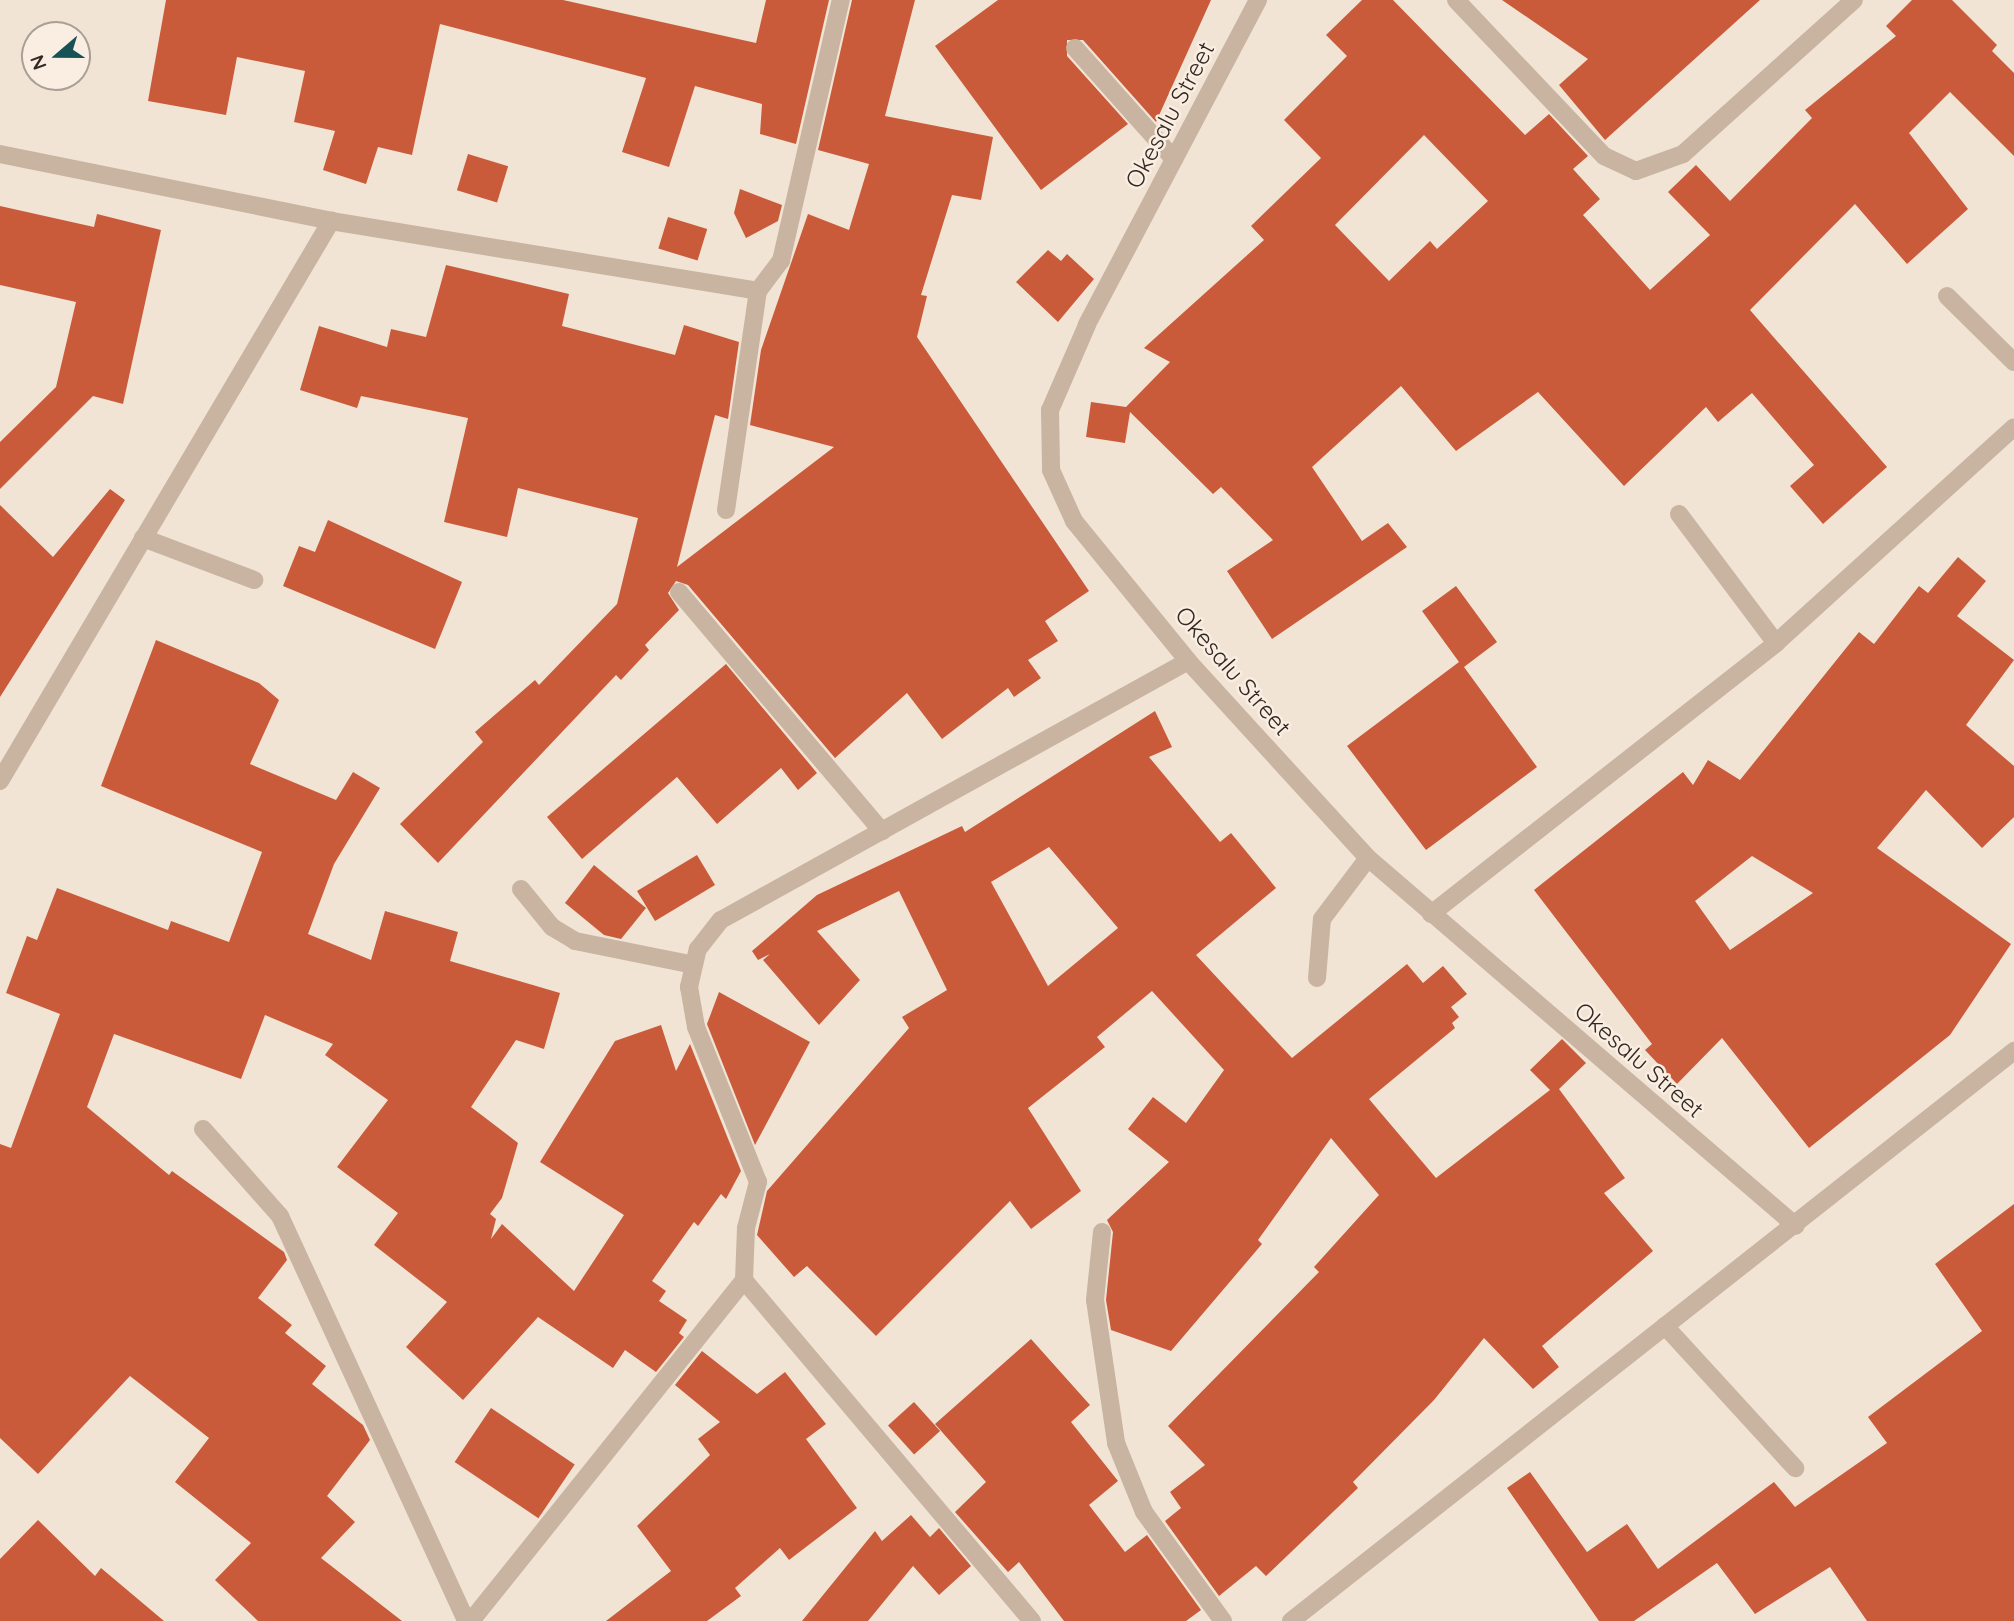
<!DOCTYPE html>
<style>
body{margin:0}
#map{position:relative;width:2014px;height:1621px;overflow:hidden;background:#f1e4d5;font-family:Quicksand,sans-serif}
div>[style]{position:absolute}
.building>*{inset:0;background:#ca5b3a;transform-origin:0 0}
.minor>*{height:18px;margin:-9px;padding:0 9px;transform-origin:9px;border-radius:9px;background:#c9b3a1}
span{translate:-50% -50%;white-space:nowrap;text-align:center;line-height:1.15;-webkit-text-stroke:5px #f9eee1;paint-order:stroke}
.street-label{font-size:24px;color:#332924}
.north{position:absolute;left:21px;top:21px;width:70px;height:70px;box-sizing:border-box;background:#f9eee1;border:2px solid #aa9f95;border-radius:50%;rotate:250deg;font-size:19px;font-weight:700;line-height:28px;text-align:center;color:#332924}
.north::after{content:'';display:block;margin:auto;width:24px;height:32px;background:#195256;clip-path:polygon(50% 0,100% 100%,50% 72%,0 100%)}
</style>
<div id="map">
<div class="building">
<i style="clip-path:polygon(166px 0,563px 0,756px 43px,766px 0,829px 0,796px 144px,760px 134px,762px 104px,695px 86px,669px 167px,622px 152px,646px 78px,440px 24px,412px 155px,378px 147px,366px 184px,323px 170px,335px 131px,294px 122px,305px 71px,237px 57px,226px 115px,148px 101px)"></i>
<i style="clip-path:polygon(852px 0,915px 0,885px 116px,993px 137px,981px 200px,952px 195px,921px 295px,927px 296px,917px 337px,1089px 591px,1045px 621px,1058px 641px,1028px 660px,1041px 678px,1014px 697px,1008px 688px,942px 739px,907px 693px,835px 758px,688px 585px,676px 581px,668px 593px,679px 610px,645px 645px,649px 650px,621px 680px,616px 675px,438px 863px,400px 824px,483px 742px,475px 732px,535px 680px,539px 685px,617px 604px,638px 518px,518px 488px,507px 537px,444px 522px,468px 418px,361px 396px,357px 408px,300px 390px,319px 326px,387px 347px,391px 329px,426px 337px,446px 265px,569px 294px,562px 326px,675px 355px,684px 325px,739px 342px,728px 419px,715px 415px,677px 567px,834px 447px,750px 425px,761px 350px,808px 214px,849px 230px,869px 164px,818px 150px)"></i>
<i style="clip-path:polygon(998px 0,1211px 0,1156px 122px,1083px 40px,1067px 40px,1067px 56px,1128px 124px,1041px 190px,935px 46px)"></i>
<i style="clip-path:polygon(evenodd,1362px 0,1393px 0,1525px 135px,1549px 114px,1588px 156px,1573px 169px,1600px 199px,1583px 215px,1650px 290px,1710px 235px,1668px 192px,1696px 165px,1730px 201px,1812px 118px,1805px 110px,1896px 36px,1886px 26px,1912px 0,1952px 0,1997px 45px,1992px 51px,2014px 73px,2014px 156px,1950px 92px,1909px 133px,1968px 209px,1907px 264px,1855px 204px,1750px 310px,1887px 467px,1823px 524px,1790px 486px,1814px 465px,1752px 393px,1718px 422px,1706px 407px,1624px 486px,1538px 392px,1456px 451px,1401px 386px,1312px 467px,1362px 541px,1388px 523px,1407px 547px,1272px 639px,1227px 571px,1273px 540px,1221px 487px,1213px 494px,1130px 412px,1125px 443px,1086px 437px,1091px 402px,1126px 407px,1170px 362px,1144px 348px,1264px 240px,1251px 226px,1321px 158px,1284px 120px,1347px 56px,1326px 35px,1362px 0,1424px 135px,1488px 201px,1437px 249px,1430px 241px,1389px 281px,1335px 225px,1424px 135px)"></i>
<i style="clip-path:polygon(1502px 0,1760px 0,1605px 140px,1559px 85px,1588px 59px)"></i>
<i style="left:468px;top:154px;width:42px;height:38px;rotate:17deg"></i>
<i style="clip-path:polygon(740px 189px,782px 205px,778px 221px,746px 238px,734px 213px)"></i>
<i style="clip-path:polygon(0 206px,94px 227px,97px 214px,161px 230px,123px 404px,93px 396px,0 489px,0 442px,56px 387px,76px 302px,0 285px)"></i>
<i style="left:668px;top:217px;width:41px;height:33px;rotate:17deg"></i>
<i style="clip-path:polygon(1048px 250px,1061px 261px,1067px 254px,1094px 279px,1058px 322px,1016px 282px)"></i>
<i style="clip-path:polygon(110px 489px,125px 500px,0 697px,0 505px,53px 557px)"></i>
<i style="clip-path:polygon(328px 520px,462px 582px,435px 649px,283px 586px,299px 546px,315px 552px)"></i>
<i style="clip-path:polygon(evenodd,1958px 557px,1986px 581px,1957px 616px,2014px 660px,1966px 725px,2014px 766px,2014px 817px,1982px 848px,1926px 790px,1877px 848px,2011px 944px,1950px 1035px,1809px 1148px,1722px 1038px,1677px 1084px,1645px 1050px,1652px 1044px,1534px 890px,1683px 772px,1693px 785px,1708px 760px,1740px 780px,1859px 632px,1874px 644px,1919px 586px,1928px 593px,1958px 557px,1752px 856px,1813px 893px,1730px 950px,1695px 901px,1752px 856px)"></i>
<i style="clip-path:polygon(1456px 586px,1497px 642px,1464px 667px,1537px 767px,1426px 850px,1347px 746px,1459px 662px,1422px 611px)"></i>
<i style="clip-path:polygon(156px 640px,259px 683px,279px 700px,250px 764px,336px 800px,353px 772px,380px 788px,334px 864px,308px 934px,371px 960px,385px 911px,458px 932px,450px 961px,560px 993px,544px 1049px,516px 1040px,471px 1107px,518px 1143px,502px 1198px,490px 1214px,496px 1219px,491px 1239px,502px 1224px,574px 1291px,624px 1215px,540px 1162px,615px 1041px,661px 1025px,676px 1071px,690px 1044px,741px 1171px,726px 1199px,721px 1194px,698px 1226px,694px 1222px,652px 1281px,666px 1291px,659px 1301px,687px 1320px,679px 1333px,684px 1337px,656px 1372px,625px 1350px,613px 1368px,538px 1317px,463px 1400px,406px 1347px,447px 1302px,374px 1245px,398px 1213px,337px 1167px,388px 1100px,325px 1055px,333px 1044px,265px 1015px,241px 1079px,114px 1034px,87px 1107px,169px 1175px,172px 1171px,284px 1252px,287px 1260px,258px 1298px,292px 1325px,285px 1333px,326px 1366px,312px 1384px,363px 1425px,370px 1440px,327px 1496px,355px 1522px,321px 1558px,402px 1621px,258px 1621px,215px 1580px,251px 1543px,175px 1482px,209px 1438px,130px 1376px,38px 1474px,0 1438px,0 1144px,11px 1148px,60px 1014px,6px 993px,27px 936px,37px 940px,57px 888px,168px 930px,171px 921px,229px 942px,262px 852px,101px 786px)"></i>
<i style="clip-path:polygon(726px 664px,817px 773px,798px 790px,781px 768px,717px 824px,677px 777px,582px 859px,547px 817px)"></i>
<i style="clip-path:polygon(evenodd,1155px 711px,1172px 747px,1149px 757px,1220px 842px,1231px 833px,1276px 888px,1196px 955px,1292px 1058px,1407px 964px,1423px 983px,1443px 966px,1467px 994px,1451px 1007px,1459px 1017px,1452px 1023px,1455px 1028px,1369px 1099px,1436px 1178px,1550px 1090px,1530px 1070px,1562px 1039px,1586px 1063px,1559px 1089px,1625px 1178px,1604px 1193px,1653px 1251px,1542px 1346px,1559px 1367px,1533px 1389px,1484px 1338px,1434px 1400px,1353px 1482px,1358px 1488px,1266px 1576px,1256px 1566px,1219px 1596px,1165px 1521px,1181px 1508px,1170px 1492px,1205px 1465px,1168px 1426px,1319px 1272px,1314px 1267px,1379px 1195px,1331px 1138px,1258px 1240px,1262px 1244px,1171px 1351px,1111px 1330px,1106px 1300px,1113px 1232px,1107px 1220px,1169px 1162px,1128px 1129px,1153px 1097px,1186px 1123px,1224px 1070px,1152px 991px,1097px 1037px,1105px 1047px,1028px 1108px,1081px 1191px,1031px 1229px,1010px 1201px,876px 1336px,807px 1266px,794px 1277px,757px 1235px,767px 1191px,909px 1028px,902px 1017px,947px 990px,899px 891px,817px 931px,860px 980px,819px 1025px,763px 960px,770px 954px,758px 960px,752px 951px,817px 895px,962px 826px,965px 832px,1155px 711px,1049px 847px,1118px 928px,1048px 986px,991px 882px,1049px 847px)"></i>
<i style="left:697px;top:855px;width:35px;height:70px;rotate:59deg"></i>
<i style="clip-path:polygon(594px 865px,646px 908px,621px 939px,604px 935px,565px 903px)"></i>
<i style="clip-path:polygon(719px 992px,810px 1042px,755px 1145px,707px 1024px)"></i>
<i style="clip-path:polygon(2014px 1204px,2014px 1621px,1867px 1621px,1830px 1567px,1755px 1614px,1717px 1563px,1634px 1621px,1599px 1621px,1507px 1488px,1530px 1472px,1587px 1552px,1627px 1524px,1658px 1569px,1774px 1482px,1795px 1507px,1887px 1443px,1868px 1417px,1982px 1331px,1935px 1264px)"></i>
<i style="clip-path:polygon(1031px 1339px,1090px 1405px,1071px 1422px,1118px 1481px,1089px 1505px,1125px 1552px,1147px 1535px,1201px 1610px,1186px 1621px,1064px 1621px,1019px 1562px,1008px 1572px,955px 1512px,986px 1482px,935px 1424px)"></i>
<i style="clip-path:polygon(702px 1351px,757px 1394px,785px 1372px,826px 1424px,806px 1439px,857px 1508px,789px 1560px,780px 1548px,735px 1588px,741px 1596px,707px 1621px,606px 1621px,671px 1571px,637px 1526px,710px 1455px,698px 1439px,720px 1422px,675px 1385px)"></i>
<i style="left:914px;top:1402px;width:39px;height:35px;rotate:48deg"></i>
<i style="left:491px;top:1408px;width:101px;height:65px;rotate:34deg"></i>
<i style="clip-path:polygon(911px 1515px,930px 1537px,939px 1528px,971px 1566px,939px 1595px,913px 1566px,868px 1621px,802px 1621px,875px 1531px,882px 1541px)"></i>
<i style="clip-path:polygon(38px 1520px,95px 1576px,101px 1568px,164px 1621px,0 1621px,0 1559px)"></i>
</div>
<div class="minor">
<i style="left:1258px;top:0;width:367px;rotate:117.8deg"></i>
<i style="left:1087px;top:325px;width:93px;rotate:113.5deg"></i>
<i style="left:1050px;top:410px;width:60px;rotate:89deg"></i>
<i style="left:1051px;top:470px;width:56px;rotate:65.7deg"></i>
<i style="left:1074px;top:521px;width:181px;rotate:50.8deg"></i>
<i style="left:1188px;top:661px;width:267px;rotate:47.6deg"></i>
<i style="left:1368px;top:858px;width:564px;rotate:40.69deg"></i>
<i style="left:1456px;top:0;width:215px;rotate:46.5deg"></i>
<i style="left:1604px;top:156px;width:35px;rotate:25deg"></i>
<i style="left:1636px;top:171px;width:50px;rotate:-19.9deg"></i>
<i style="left:1683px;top:154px;width:230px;rotate:-42deg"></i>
<i style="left:1075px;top:48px;width:149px;rotate:48.3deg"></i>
<i style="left:0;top:154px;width:338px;rotate:11.4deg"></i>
<i style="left:331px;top:221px;width:433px;rotate:9.3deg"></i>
<i style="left:758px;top:291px;width:38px;rotate:-53deg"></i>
<i style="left:781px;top:261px;width:268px;rotate:-77.1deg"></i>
<i style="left:1947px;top:296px;width:94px;rotate:44.6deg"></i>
<i style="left:726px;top:510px;width:221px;rotate:-81.7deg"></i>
<i style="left:1679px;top:514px;width:161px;rotate:53.1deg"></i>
<i style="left:143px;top:538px;width:119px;rotate:20.7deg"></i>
<i style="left:679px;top:592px;width:314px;rotate:49.7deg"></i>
<i style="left:0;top:781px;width:651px;rotate:-59.41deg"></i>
<i style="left:521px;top:889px;width:49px;rotate:50.8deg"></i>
<i style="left:552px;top:927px;width:27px;rotate:31deg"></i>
<i style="left:575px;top:941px;width:121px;rotate:11.4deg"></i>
<i style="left:1431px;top:914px;width:439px;rotate:-38.1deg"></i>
<i style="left:1776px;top:643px;width:321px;rotate:-42.2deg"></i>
<i style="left:1317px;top:978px;width:59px;rotate:-85.2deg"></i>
<i style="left:1322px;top:919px;width:76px;rotate:-53deg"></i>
<i style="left:203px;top:1129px;width:116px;rotate:48.5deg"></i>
<i style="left:280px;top:1216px;width:446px;rotate:65.3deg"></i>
<i style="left:1102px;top:1232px;width:68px;rotate:95.9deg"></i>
<i style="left:1095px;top:1300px;width:145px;rotate:81.6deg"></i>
<i style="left:1116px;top:1443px;width:74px;rotate:67.9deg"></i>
<i style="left:1144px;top:1512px;width:135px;rotate:54.1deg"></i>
<i style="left:1665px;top:1326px;width:193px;rotate:47.5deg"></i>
<i style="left:471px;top:1621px;width:437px;rotate:-51.3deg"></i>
<i style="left:1032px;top:1621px;width:446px;rotate:-130.2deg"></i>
<i style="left:744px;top:1280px;width:52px;rotate:-87.8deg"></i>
<i style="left:746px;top:1228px;width:48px;rotate:-75.4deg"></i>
<i style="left:758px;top:1182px;width:167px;rotate:-111.8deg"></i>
<i style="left:696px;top:1027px;width:41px;rotate:-99.9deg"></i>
<i style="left:689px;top:987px;width:39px;rotate:-77deg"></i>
<i style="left:698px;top:949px;width:37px;rotate:-52deg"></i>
<i style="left:721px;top:920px;width:534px;rotate:-29.01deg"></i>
<i style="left:1291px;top:1621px;width:921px;rotate:-38.25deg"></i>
</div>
<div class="street-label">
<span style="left:1170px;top:115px;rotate:-62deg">Okesalu Street</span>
<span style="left:1233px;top:671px;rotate:49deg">Okesalu Street</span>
<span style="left:1639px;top:1060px;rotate:41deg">Okesalu Street</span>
</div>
<div class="north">N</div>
</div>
